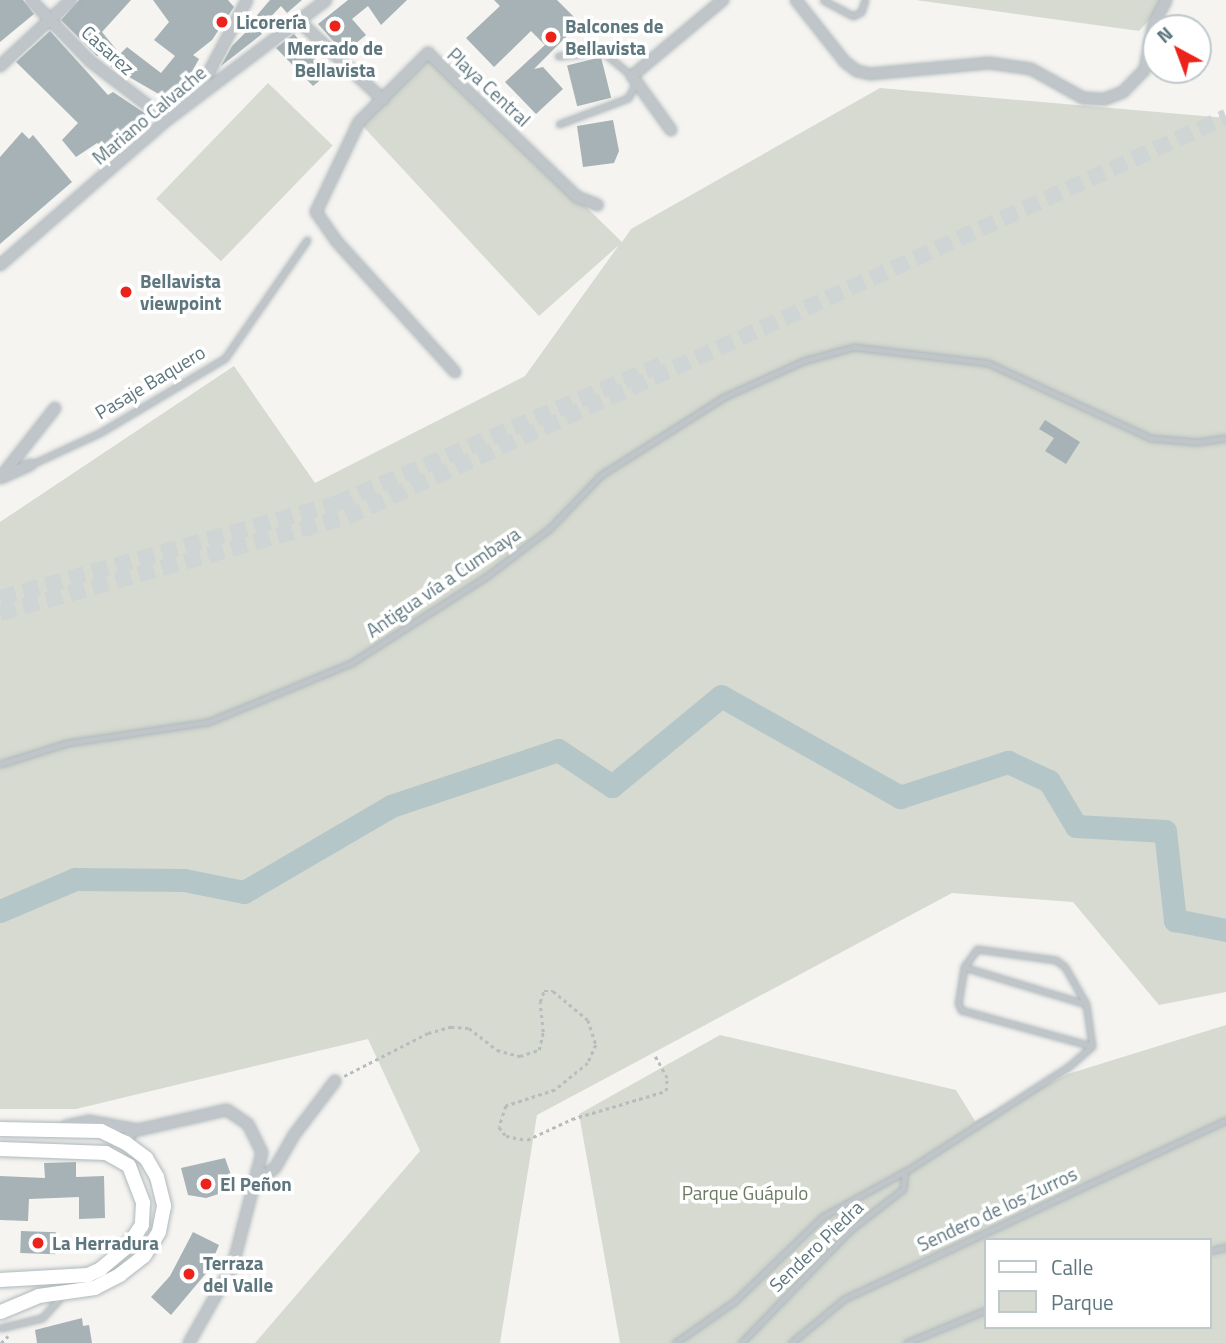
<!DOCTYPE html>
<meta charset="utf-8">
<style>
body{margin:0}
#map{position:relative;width:1226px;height:1343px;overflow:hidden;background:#f5f4f1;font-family:"Titillium Web",sans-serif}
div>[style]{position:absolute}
.green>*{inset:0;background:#d6dad0;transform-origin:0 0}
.river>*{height:23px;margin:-11.5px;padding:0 11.5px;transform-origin:11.5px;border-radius:11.5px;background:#b5c6c8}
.building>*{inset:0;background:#a6b2b5;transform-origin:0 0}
.primary-tunnel>*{height:16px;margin-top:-8px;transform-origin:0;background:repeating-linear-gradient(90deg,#cfd4d4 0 16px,transparent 0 24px)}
.path>*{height:2.5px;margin-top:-1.25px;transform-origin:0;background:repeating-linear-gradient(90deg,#b7bcbd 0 3.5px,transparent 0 7px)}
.roads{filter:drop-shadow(0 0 2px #afb8bb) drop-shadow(0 0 2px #afb8bb)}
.lane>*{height:5px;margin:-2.5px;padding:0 2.5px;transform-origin:2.5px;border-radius:2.5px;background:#bfc5c8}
.street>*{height:10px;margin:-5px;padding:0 5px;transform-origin:5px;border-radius:5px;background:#bfc5c8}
.secondary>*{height:14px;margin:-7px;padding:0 7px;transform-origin:7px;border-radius:7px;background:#fff}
.dots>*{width:19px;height:19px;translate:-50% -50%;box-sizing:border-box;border:4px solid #fff;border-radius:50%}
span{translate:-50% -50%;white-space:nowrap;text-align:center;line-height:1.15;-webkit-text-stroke:7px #fff;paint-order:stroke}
.poi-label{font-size:19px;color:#5e767e;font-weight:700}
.left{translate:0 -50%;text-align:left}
.street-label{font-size:19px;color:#5e767e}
.park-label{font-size:19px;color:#6b7a62}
.legend{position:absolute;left:984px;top:1238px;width:228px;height:91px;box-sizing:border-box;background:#fff;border:2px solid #bfc8cb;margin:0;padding:9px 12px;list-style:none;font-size:21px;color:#5e767e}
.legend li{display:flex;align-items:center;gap:14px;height:35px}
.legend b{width:35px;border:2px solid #bfc8cb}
.north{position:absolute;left:1142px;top:14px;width:70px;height:70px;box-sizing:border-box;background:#fff;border:2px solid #bfc8cb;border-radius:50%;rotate:319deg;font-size:19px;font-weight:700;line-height:28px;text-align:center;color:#5e767e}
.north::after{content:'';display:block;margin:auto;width:24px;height:32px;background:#eb231b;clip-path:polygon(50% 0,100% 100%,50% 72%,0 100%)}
</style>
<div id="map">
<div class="green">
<i style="clip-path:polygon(916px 0,1167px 0,1139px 31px)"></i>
<i style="clip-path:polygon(430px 55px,622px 242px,631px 229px,880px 88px,1226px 118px,1226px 992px,1159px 1005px,1073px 902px,952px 893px,537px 1115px,500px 1343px,255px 1343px,420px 1151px,368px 1039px,76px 1109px,0 1109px,0 522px,234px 366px,315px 483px,525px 376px,619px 245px,539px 316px,359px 122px)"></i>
<i style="left:268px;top:83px;width:90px;height:161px;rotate:44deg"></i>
<i style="clip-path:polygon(evenodd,1226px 1025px,1226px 1343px,620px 1343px,579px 1114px,720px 1035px,956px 1090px,975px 1121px,1068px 1074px,1226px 1025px,986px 1240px,1210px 1240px,1210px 1327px,986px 1327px,986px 1240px)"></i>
</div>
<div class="river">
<i style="left:0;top:911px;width:82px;rotate:-23.1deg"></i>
<i style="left:75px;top:879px;width:109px;rotate:0.5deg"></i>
<i style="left:184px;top:880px;width:61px;rotate:11.3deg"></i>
<i style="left:244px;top:892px;width:170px;rotate:-30.3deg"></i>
<i style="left:391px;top:806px;width:176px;rotate:-18.5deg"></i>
<i style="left:558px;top:750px;width:65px;rotate:33.7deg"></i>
<i style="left:612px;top:786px;width:141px;rotate:-39.5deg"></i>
<i style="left:721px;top:696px;width:206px;rotate:29.4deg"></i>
<i style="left:900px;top:797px;width:114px;rotate:-18deg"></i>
<i style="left:1008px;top:762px;width:45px;rotate:24.9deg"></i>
<i style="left:1049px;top:781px;width:52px;rotate:59deg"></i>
<i style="left:1076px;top:826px;width:89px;rotate:3.2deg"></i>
<i style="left:1165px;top:831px;width:90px;rotate:83.6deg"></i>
<i style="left:1175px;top:920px;width:52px;rotate:11.1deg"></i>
</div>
<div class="building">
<i style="clip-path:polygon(0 0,23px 0,34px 14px,0 42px)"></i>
<i style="clip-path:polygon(79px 0,131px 0,102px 32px,120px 54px,127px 47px,161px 73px,175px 56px,154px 40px,169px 22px,153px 0,228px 0,234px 7px,212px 40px,193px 55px,199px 59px,185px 84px,169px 100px,110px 66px,100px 54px,97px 56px,61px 20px)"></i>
<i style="clip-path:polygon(270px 0,302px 0,287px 13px,281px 6px,260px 28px,253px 20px)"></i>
<i style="clip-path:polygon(348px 0,407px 0,381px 25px,368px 6px,352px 19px,366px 35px,344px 53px,318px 24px)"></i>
<i style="clip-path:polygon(494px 0,557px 0,580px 23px,534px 69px,543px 67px,563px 89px,536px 114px,505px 82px,545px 45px,531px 31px,494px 67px,466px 38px,500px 6px)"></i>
<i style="clip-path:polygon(254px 24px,262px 34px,221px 66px,232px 46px)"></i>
<i style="clip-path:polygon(50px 31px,108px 95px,113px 92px,152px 118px,109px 156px,97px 143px,76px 157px,62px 140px,78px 123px,16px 62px)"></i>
<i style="clip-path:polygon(294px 34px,328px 74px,313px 86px,276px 48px)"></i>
<i style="left:601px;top:57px;width:42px;height:35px;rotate:76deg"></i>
<i style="clip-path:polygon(613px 120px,619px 151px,614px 163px,583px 167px,577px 126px)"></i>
<i style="clip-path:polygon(22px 132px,29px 139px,33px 135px,72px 182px,0 244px,0 157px)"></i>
<i style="clip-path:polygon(1045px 420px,1080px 442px,1066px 464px,1045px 451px,1054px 438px,1039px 429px)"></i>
<i style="clip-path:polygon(225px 1158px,231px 1175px,225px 1176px,228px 1191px,206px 1198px,188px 1195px,181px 1168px)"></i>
<i style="clip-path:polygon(76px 1162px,76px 1177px,104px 1176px,105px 1218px,79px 1219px,79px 1197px,29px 1199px,28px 1221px,0 1220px,0 1176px,45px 1178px,44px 1163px)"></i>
<i style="left:21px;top:1231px;width:35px;height:22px;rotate:2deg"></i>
<i style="clip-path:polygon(193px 1232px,219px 1245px,208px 1271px,171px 1315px,151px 1297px,170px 1276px)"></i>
<i style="clip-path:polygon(82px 1318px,83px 1326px,89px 1325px,92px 1343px,37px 1343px,35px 1330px)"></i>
</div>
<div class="primary-tunnel">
<i style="left:0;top:598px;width:350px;rotate:-15.7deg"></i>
<i style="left:337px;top:503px;width:354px;rotate:-23.1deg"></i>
<i style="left:0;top:613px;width:360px;rotate:-15.5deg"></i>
<i style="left:347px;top:517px;width:966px;rotate:-24.47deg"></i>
</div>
<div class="path">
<i style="left:344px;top:1076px;width:94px;rotate:-27.1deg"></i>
<i style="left:428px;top:1033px;width:24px;rotate:-15deg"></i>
<i style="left:451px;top:1027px;width:18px;rotate:3deg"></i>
<i style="left:469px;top:1028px;width:36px;rotate:38deg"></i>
<i style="left:497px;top:1050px;width:24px;rotate:15deg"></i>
<i style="left:520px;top:1056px;width:20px;rotate:-18deg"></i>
<i style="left:539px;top:1050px;width:18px;rotate:-77deg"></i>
<i style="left:543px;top:1032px;width:30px;rotate:-96deg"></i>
<i style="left:540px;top:1002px;width:12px;rotate:-70deg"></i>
<i style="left:544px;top:991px;width:9px"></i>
<i style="left:553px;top:991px;width:45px;rotate:39.6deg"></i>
<i style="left:588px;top:1020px;width:26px;rotate:72deg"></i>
<i style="left:596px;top:1045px;width:20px;rotate:114deg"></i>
<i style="left:588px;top:1063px;width:43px;rotate:140.7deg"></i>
<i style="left:555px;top:1090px;width:52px;rotate:161.9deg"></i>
<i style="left:506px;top:1106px;width:22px;rotate:108deg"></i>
<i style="left:499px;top:1127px;width:11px;rotate:52deg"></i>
<i style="left:506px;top:1136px;width:21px;rotate:11deg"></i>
<i style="left:527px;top:1140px;width:50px;rotate:-25deg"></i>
<i style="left:572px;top:1119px;width:98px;rotate:-16.6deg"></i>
<i style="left:666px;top:1091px;width:13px;rotate:-86deg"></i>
<i style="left:667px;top:1078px;width:25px;rotate:-119deg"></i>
<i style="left:1px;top:1343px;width:10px;rotate:-45deg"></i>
</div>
<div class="roads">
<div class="lane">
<i style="left:823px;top:0;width:34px;rotate:28deg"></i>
<i style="left:853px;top:16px;width:9px;rotate:-27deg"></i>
<i style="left:861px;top:12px;width:13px;rotate:-72deg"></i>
<i style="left:558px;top:56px;width:44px;rotate:-6.5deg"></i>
<i style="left:602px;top:51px;width:39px;rotate:40deg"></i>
<i style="left:559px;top:124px;width:74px;rotate:-20.6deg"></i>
<i style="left:628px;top:98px;width:17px;rotate:-62deg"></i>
<i style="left:30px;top:465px;width:78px;rotate:-24.9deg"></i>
<i style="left:101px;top:432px;width:144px;rotate:-30.8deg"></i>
<i style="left:225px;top:358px;width:144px;rotate:-55.2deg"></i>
<i style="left:0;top:764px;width:70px;rotate:-17.4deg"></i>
<i style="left:67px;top:743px;width:143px;rotate:-8.5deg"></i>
<i style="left:208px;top:722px;width:155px;rotate:-22.4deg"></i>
<i style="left:351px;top:663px;width:161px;rotate:-32.6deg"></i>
<i style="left:487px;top:576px;width:78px;rotate:-37.2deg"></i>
<i style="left:549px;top:529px;width:75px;rotate:-46.1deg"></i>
<i style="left:601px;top:475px;width:146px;rotate:-32.4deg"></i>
<i style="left:724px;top:397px;width:87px;rotate:-24.5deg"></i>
<i style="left:803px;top:361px;width:53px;rotate:-15.4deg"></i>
<i style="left:854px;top:347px;width:135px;rotate:6.8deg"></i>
<i style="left:988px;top:363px;width:179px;rotate:24.8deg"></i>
<i style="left:1150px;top:438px;width:47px;rotate:4.9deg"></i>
<i style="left:1197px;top:442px;width:29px;rotate:-8deg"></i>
<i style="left:964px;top:967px;width:127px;rotate:16.9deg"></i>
<i style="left:1210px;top:1251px;width:16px;rotate:-14deg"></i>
<i style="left:0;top:1328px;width:43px;rotate:-13.4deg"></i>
<i style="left:42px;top:1318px;width:30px;rotate:-48deg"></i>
<i style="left:675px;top:1343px;width:73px;rotate:-35deg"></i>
<i style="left:735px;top:1301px;width:121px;rotate:-44deg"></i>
<i style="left:822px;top:1217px;width:102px;rotate:-28.8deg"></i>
<i style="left:911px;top:1168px;width:187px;rotate:-32.8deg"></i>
<i style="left:1068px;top:1067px;width:32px;rotate:-41deg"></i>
<i style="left:1092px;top:1046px;width:42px;rotate:-98.1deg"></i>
<i style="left:1086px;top:1004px;width:43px;rotate:-119.6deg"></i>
<i style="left:1065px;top:967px;width:11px;rotate:-142deg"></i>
<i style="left:1056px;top:960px;width:80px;rotate:-172.1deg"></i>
<i style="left:977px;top:949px;width:22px;rotate:126deg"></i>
<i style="left:964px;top:967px;width:36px;rotate:99deg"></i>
<i style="left:958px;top:1003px;width:8px;rotate:67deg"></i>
<i style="left:961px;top:1010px;width:136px;rotate:15.4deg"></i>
<i style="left:741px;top:1343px;width:156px;rotate:-46deg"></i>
<i style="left:849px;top:1231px;width:68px;rotate:-37.9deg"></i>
<i style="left:903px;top:1189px;width:18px;rotate:-84deg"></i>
<i style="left:791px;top:1343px;width:69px;rotate:-39.7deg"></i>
<i style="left:844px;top:1299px;width:422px;rotate:-25.1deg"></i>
<i style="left:906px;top:1343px;width:87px;rotate:-22.4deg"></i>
</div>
<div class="street">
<i style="left:31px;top:0;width:85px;rotate:46deg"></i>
<i style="left:90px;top:61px;width:97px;rotate:37.5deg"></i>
<i style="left:796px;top:0;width:79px;rotate:51.7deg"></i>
<i style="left:845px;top:62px;width:15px;rotate:37deg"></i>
<i style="left:857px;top:71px;width:13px;rotate:13deg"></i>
<i style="left:870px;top:74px;width:120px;rotate:-5.3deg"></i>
<i style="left:989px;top:63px;width:42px;rotate:8.1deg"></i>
<i style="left:1031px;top:69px;width:60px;rotate:29.1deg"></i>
<i style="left:1083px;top:98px;width:22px;rotate:3deg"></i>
<i style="left:1105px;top:99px;width:19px;rotate:-21deg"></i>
<i style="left:1123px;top:92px;width:32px;rotate:-46deg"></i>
<i style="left:1145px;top:69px;width:47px;rotate:-78.9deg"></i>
<i style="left:1154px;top:23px;width:26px;rotate:-62deg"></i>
<i style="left:299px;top:21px;width:115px;rotate:43.2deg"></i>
<i style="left:0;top:66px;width:97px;rotate:-42.9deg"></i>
<i style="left:198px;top:93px;width:105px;rotate:-62.2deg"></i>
<i style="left:671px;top:130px;width:67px;rotate:-125.8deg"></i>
<i style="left:632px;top:76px;width:119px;rotate:-39.9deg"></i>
<i style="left:0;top:265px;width:221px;rotate:-41deg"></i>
<i style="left:167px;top:120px;width:199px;rotate:-37deg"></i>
<i style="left:455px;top:372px;width:176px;rotate:-132.2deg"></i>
<i style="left:337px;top:242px;width:37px;rotate:-125deg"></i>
<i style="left:316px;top:212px;width:100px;rotate:-64.5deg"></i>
<i style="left:359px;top:122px;width:98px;rotate:-45deg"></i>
<i style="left:428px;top:53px;width:207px;rotate:44deg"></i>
<i style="left:577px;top:197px;width:22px;rotate:21deg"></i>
<i style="left:3px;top:477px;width:30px;rotate:-24deg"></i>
<i style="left:0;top:478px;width:89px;rotate:-51.8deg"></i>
<i style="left:66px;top:1126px;width:24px;rotate:-12deg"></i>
<i style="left:89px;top:1121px;width:50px;rotate:10.4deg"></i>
<i style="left:126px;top:1143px;width:11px;rotate:-68deg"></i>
<i style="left:130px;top:1133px;width:9px;rotate:-21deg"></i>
<i style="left:138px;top:1130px;width:91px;rotate:-12.7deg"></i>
<i style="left:227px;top:1110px;width:25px;rotate:34deg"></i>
<i style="left:248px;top:1124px;width:32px;rotate:64deg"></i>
<i style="left:262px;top:1153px;width:116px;rotate:104.5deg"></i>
<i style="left:233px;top:1265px;width:90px;rotate:119.4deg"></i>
<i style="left:257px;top:1170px;width:10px;rotate:29deg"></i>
<i style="left:266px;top:1175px;width:11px;rotate:-38deg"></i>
<i style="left:275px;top:1168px;width:38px;rotate:-60deg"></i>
<i style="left:294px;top:1135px;width:68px;rotate:-52.8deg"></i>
</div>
<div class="secondary">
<i style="left:0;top:1129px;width:101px;rotate:1.1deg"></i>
<i style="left:101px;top:1131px;width:28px;rotate:26deg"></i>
<i style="left:126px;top:1143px;width:25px;rotate:37deg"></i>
<i style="left:146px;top:1158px;width:22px;rotate:60deg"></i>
<i style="left:157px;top:1177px;width:30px;rotate:76deg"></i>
<i style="left:164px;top:1206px;width:26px;rotate:101deg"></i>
<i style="left:159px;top:1232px;width:28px;rotate:122deg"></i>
<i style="left:144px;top:1256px;width:31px;rotate:142deg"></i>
<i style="left:120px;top:1275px;width:28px;rotate:153deg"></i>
<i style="left:95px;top:1288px;width:57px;rotate:171.9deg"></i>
<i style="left:39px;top:1296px;width:41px;rotate:157.2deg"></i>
<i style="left:0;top:1149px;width:106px;rotate:2.2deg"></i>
<i style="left:106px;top:1153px;width:26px;rotate:29deg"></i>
<i style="left:129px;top:1166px;width:40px;rotate:69deg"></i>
<i style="left:143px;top:1203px;width:22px;rotate:93deg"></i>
<i style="left:142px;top:1225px;width:25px;rotate:124deg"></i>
<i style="left:128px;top:1246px;width:35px;rotate:140deg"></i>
<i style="left:101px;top:1269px;width:14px;rotate:155deg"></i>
<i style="left:88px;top:1275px;width:88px;rotate:176.7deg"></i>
</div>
</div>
<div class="dots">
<i style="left:222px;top:22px;background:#eb231b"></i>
<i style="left:335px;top:26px;background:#eb231b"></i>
<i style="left:551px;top:37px;background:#eb231b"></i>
<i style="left:126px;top:292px;background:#eb231b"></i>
<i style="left:206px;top:1184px;background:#eb231b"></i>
<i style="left:38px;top:1243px;background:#eb231b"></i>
<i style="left:189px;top:1274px;background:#eb231b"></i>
</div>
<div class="poi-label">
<span class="left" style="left:236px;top:22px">Licorería</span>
<span class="left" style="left:565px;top:37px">Balcones de<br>Bellavista</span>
<span style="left:335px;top:59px">Mercado de<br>Bellavista</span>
<span class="left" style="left:140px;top:292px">Bellavista<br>viewpoint</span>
<span class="left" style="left:220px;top:1184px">El Peñon</span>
<span class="left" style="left:52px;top:1243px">La Herradura</span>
<span class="left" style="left:203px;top:1274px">Terraza<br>del Valle</span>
</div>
<div class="street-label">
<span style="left:108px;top:50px;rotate:42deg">Casarez</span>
<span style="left:489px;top:87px;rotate:43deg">Playa Central</span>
<span style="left:149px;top:115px;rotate:-40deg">Mariano Calvache</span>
<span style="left:150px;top:382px;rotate:-31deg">Pasaje Baquero</span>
<span style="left:443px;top:582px;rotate:-34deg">Antigua vía a Cumbaya</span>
<span style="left:997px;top:1209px;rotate:-25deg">Sendero de los Zurros</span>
<span style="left:816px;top:1246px;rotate:-44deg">Sendero Piedra</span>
</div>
<div class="park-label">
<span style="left:745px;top:1193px">Parque Guápulo</span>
</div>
<ul class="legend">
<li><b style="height:9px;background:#fff"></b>Calle</li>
<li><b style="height:19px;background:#d6dad0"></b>Parque</li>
</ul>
<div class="north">N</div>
</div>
